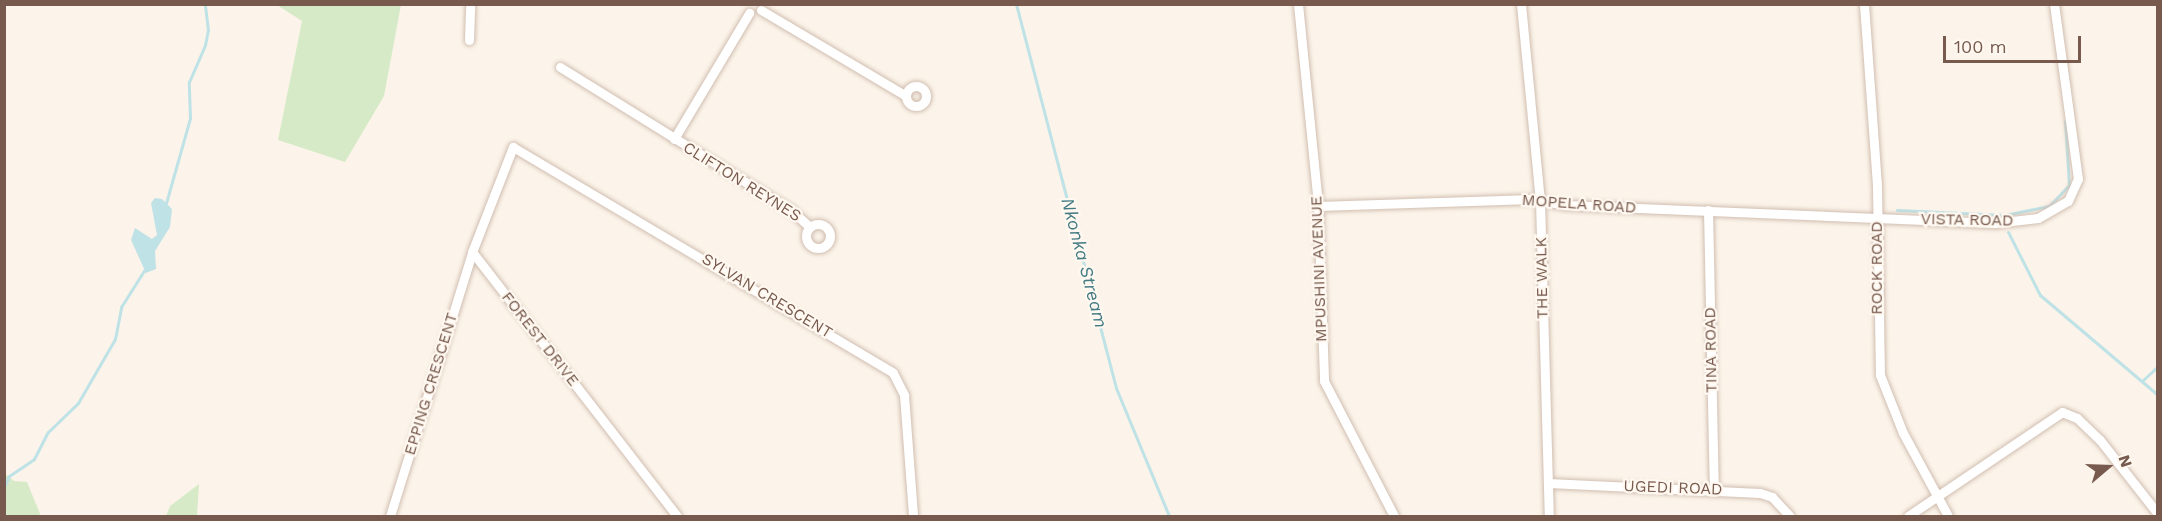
<!DOCTYPE html>
<style>
body{margin:0}
#map{position:relative;width:2162px;height:521px;overflow:hidden;background:#fcf4ea;font-family:"Work Sans",sans-serif}
div>[style]{position:absolute}
.green>*{inset:0;background:#d7eac7}
.water>*{inset:0;background:#bee2e6}
.stream>*{height:3px;margin:-1.5px;padding:0 1.5px;transform-origin:1.5px;border-radius:1.5px;background:#bee2e6}
.roads{filter:drop-shadow(0 0 2px #d1beb1) drop-shadow(0 0 2px #d1beb1)}
.minor>*{height:9px;margin:-4.5px;padding:0 4.5px;transform-origin:4.5px;border-radius:4.5px;background:#fff}
.minor>.ring{margin:-4.5px;padding:0;box-sizing:content-box;background:none;border:9px solid #fff;border-radius:50%}
span{translate:-50% -50%;white-space:nowrap;text-align:center;line-height:1.15;-webkit-text-stroke:4.5px #fff8f0;paint-order:stroke}
.street-label{font-size:16px;color:#775a4d}
.water-label{font-size:18px;color:#437b83;font-style:italic}
.frame{position:absolute;inset:0;border:6px solid #775a4d;pointer-events:none}
.north{position:absolute;left:2078px;top:437px;width:60px;height:60px;-webkit-text-stroke:4px #fff8f0;paint-order:stroke;rotate:71deg;font-size:16px;font-weight:700;line-height:24px;text-align:center;color:#775a4d}
.north::after{content:'';display:block;margin:auto;width:21px;height:27px;background:#775a4d;clip-path:polygon(50% 0,100% 100%,50% 72%,0 100%)}
.scale{position:absolute;left:1943px;top:36px;width:138px;height:27px;box-sizing:border-box;border:3px solid #775a4d;border-top:0;padding-left:8px;font-size:18px;line-height:21px;white-space:nowrap;color:#775a4d;-webkit-text-stroke:4px #fff8f0;paint-order:stroke}
</style>
<div id="map">
<div class="green">
<i style="clip-path:polygon(277px 5px,401px 5px,384px 96px,345px 162px,278px 140px,302px 21px)"></i>
<i style="clip-path:polygon(4px 473px,14px 481px,27px 482px,41px 516px,5px 516px)"></i>
<i style="clip-path:polygon(199px 484px,197px 516px,166px 516px,170px 506px)"></i>
</div>
<div class="water">
<i style="clip-path:polygon(155px 198px,162px 199px,172px 209px,170px 227px,155px 251px,156px 269px,146px 273px,131px 240px,135px 228px,152px 239px,157px 235px,151px 203px)"></i>
</div>
<div class="stream">
<i style="left:1016px;top:4px;width:397px;rotate:75.4deg"></i>
<i style="left:1116px;top:388px;width:139px;rotate:67.5deg"></i>
<i style="left:166px;top:203px;width:88px;rotate:-74.2deg"></i>
<i style="left:190px;top:118px;width:36px;rotate:-92deg"></i>
<i style="left:189px;top:82px;width:40px;rotate:-66.6deg"></i>
<i style="left:205px;top:45px;width:15px;rotate:-79deg"></i>
<i style="left:208px;top:30px;width:26px;rotate:-97deg"></i>
<i style="left:1897px;top:210px;width:108px;rotate:2.7deg"></i>
<i style="left:2005px;top:215px;width:45px;rotate:-11.6deg"></i>
<i style="left:2049px;top:206px;width:29px;rotate:-46deg"></i>
<i style="left:2069px;top:185px;width:64px;rotate:-93.6deg"></i>
<i style="left:2008px;top:232px;width:71px;rotate:63.1deg"></i>
<i style="left:2040px;top:295px;width:155px;rotate:40.3deg"></i>
<i style="left:2142px;top:381px;width:22px;rotate:-43deg"></i>
<i style="left:4px;top:487px;width:12px;rotate:-66deg"></i>
<i style="left:9px;top:476px;width:30px;rotate:-34deg"></i>
<i style="left:34px;top:459px;width:30px;rotate:-63deg"></i>
<i style="left:48px;top:432px;width:42px;rotate:-44deg"></i>
<i style="left:78px;top:403px;width:74px;rotate:-60deg"></i>
<i style="left:115px;top:339px;width:33px;rotate:-79deg"></i>
<i style="left:121px;top:307px;width:45px;rotate:-57.7deg"></i>
</div>
<div class="roads">
<div class="minor">
<i style="left:1298px;top:4px;width:203px;rotate:84.3deg"></i>
<i style="left:1318px;top:206px;width:175px;rotate:88deg"></i>
<i style="left:1324px;top:381px;width:152px;rotate:62.6deg"></i>
<i style="left:1521px;top:4px;width:197px;rotate:84.5deg"></i>
<i style="left:1540px;top:200px;width:316px;rotate:88.4deg"></i>
<i style="left:1864px;top:4px;width:183px;rotate:85.9deg"></i>
<i style="left:1877px;top:187px;width:188px;rotate:89.1deg"></i>
<i style="left:1880px;top:375px;width:62px;rotate:68.4deg"></i>
<i style="left:1903px;top:433px;width:94px;rotate:61.5deg"></i>
<i style="left:761px;top:10px;width:167px;rotate:30.6deg"></i>
<i style="left:469px;top:40px;width:36px;rotate:-88deg"></i>
<i style="left:560px;top:67px;width:272px;rotate:31.8deg"></i>
<i style="left:791px;top:210px;width:24px;rotate:42deg"></i>
<i class="ring" style="left:906px;top:86px;width:11px;height:11px"></i>
<i style="left:674px;top:139px;width:147px;rotate:-59.2deg"></i>
<i style="left:1318px;top:206px;width:214px;rotate:-1.9deg"></i>
<i style="left:1532px;top:199px;width:35px;rotate:10deg"></i>
<i style="left:1566px;top:205px;width:429px;rotate:2.4deg"></i>
<i style="left:1995px;top:223px;width:43px;rotate:-6.6deg"></i>
<i style="left:2038px;top:218px;width:34px;rotate:-30deg"></i>
<i style="left:2068px;top:201px;width:24px;rotate:-66deg"></i>
<i style="left:2078px;top:179px;width:177px;rotate:-97.8deg"></i>
<i style="left:1708px;top:210px;width:280px;rotate:88.8deg"></i>
<i class="ring" style="left:806px;top:224px;width:15px;height:15px"></i>
<i style="left:1548px;top:483px;width:212px;rotate:2.7deg"></i>
<i style="left:1760px;top:493px;width:13px;rotate:18deg"></i>
<i style="left:1772px;top:497px;width:26px;rotate:47deg"></i>
<i style="left:390px;top:516px;width:276px;rotate:-72.7deg"></i>
<i style="left:677px;top:516px;width:334px;rotate:-127.8deg"></i>
<i style="left:472px;top:252px;width:113px;rotate:-68.7deg"></i>
<i style="left:513px;top:147px;width:442px;rotate:30.7deg"></i>
<i style="left:893px;top:373px;width:25px;rotate:63deg"></i>
<i style="left:904px;top:395px;width:121px;rotate:85.7deg"></i>
<i style="left:1908px;top:516px;width:186px;rotate:-34deg"></i>
<i style="left:2062px;top:412px;width:16px;rotate:22deg"></i>
<i style="left:2077px;top:418px;width:32px;rotate:44deg"></i>
<i style="left:2100px;top:440px;width:94px;rotate:51.9deg"></i>
</div>
</div>
<div class="street-label">
<span style="left:742px;top:182px;rotate:32deg">CLIFTON REYNES</span>
<span style="left:1579px;top:204px;rotate:4deg">MOPELA ROAD</span>
<span style="left:1967px;top:220px;rotate:1deg">VISTA ROAD</span>
<span style="left:1877px;top:268px;rotate:-90deg">ROCK ROAD</span>
<span style="left:1319px;top:269px;rotate:-92deg">MPUSHINI AVENUE</span>
<span style="left:1542px;top:278px;rotate:-91deg">THE WALK</span>
<span style="left:767px;top:296px;rotate:31deg">SYLVAN CRESCENT</span>
<span style="left:540px;top:339px;rotate:52deg">FOREST DRIVE</span>
<span style="left:1711px;top:350px;rotate:-91deg">TINA ROAD</span>
<span style="left:431px;top:384px;rotate:-73deg">EPPING CRESCENT</span>
<span style="left:1673px;top:488px;rotate:2deg">UGEDI ROAD</span>
</div>
<div class="water-label">
<span style="left:1084px;top:263px;rotate:75deg">Nkonka Stream</span>
</div>
<div class="frame"></div>
<div class="north">N</div>
<div class="scale">100 m</div>
</div>
